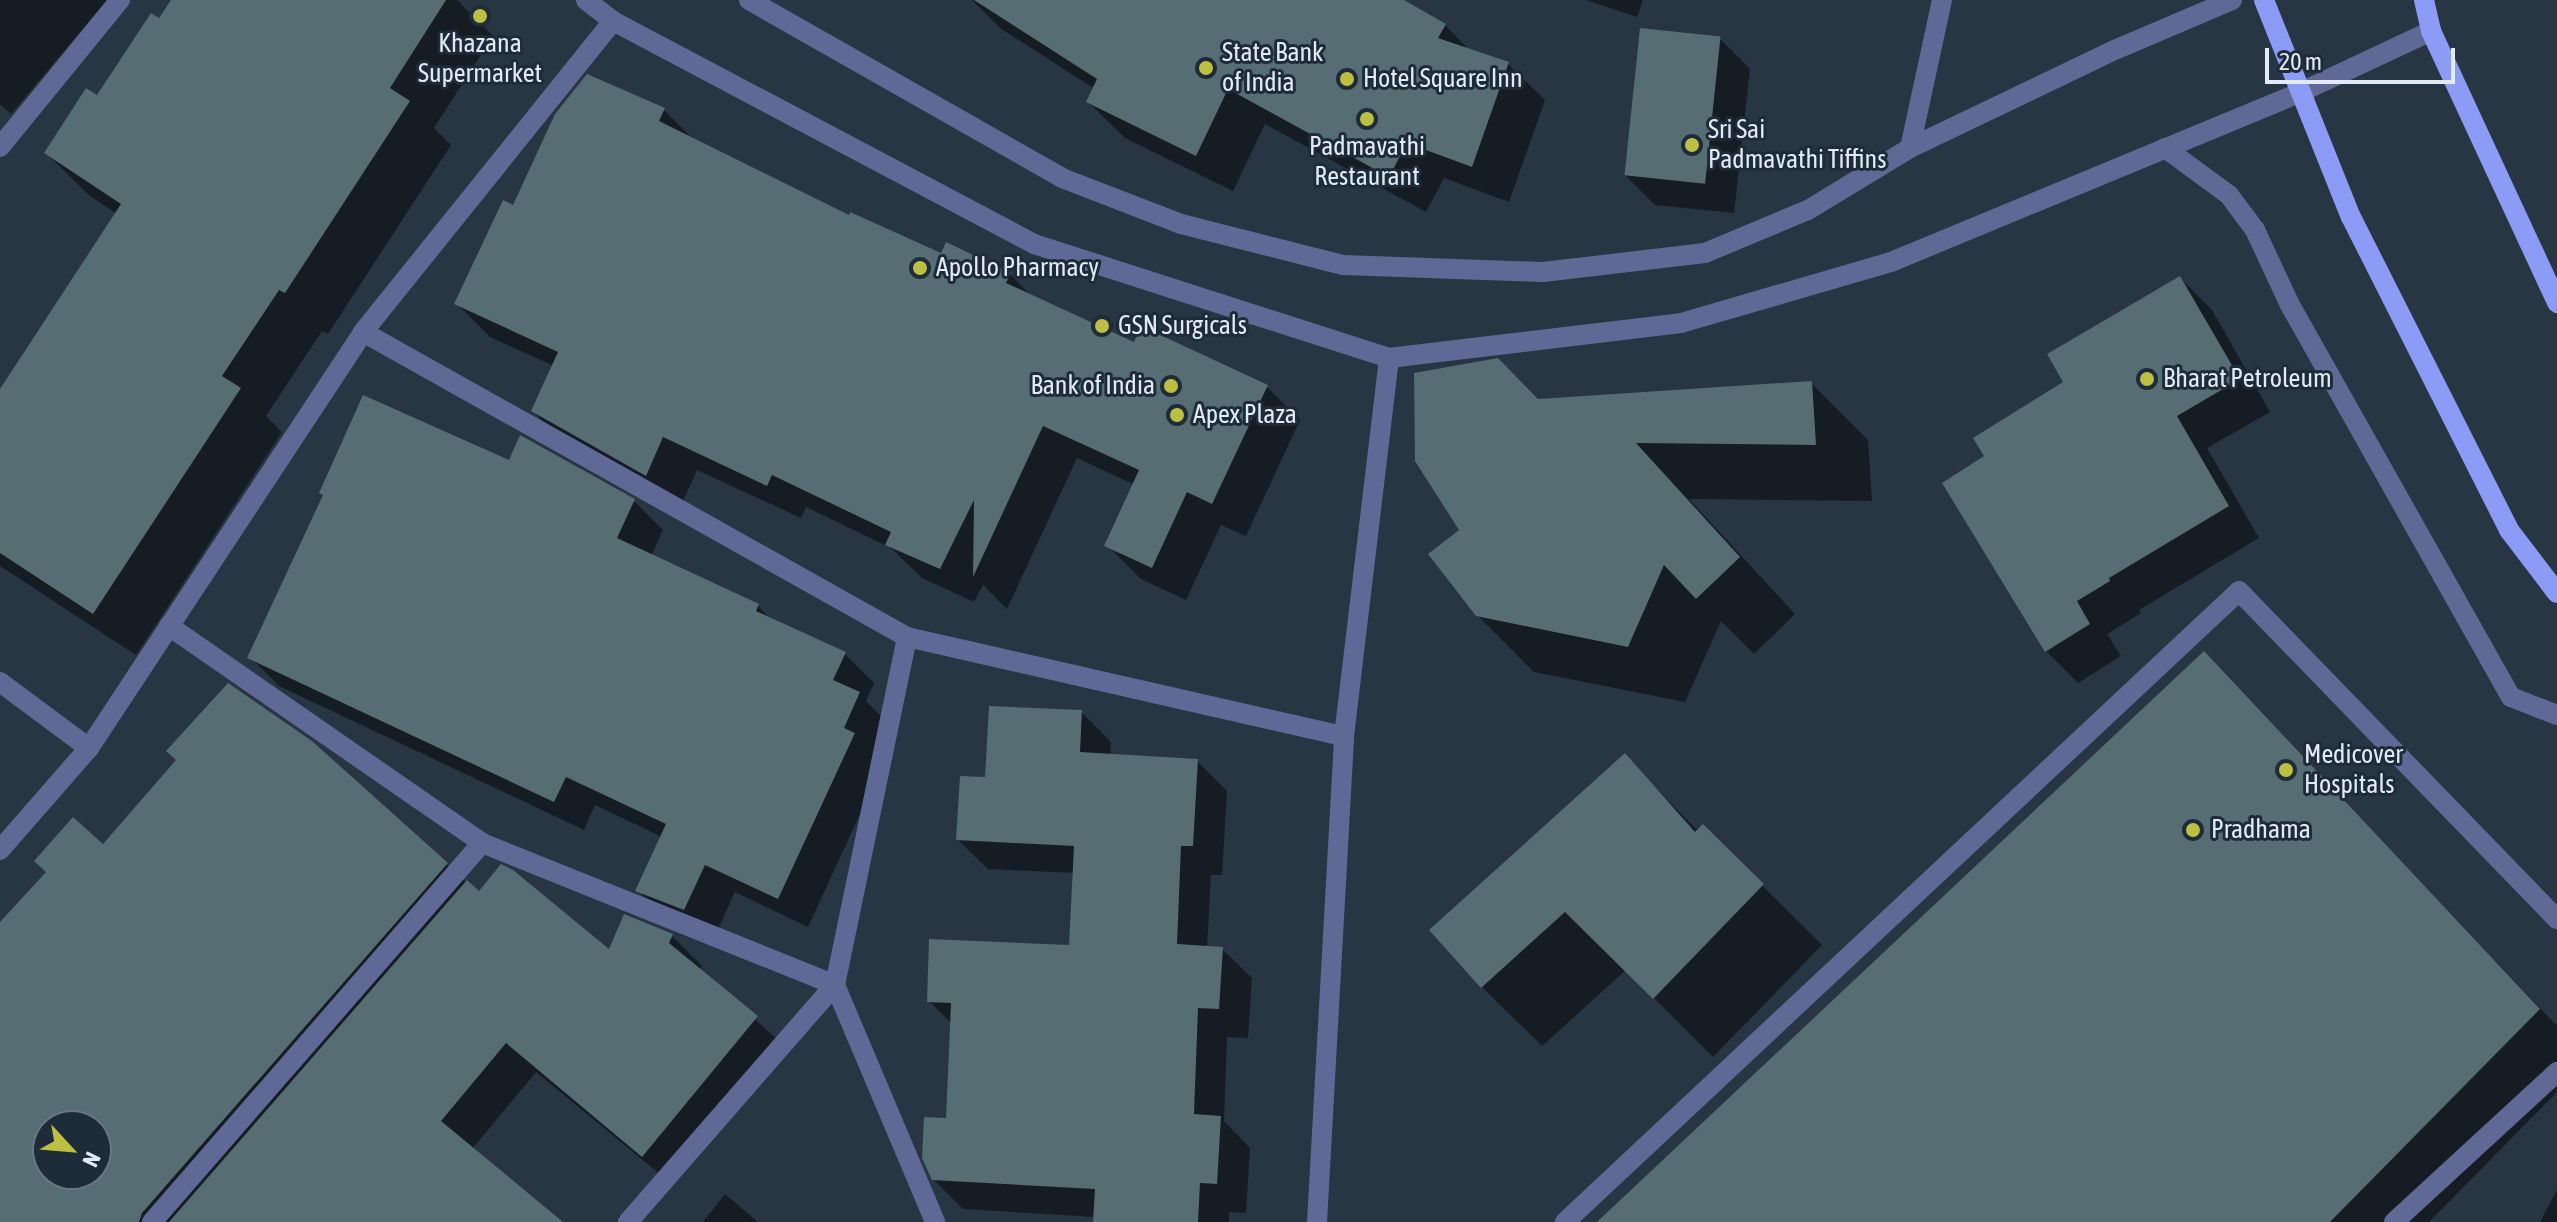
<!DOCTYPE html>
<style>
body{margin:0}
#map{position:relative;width:2557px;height:1222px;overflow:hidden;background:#283542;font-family:"Asap Condensed",sans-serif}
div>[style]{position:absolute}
.shadow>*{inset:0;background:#0007}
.building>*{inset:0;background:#566d74;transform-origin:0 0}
.minor>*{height:20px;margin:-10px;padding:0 10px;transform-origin:10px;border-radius:10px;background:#606995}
.tertiary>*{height:20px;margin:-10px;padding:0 10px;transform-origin:10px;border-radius:10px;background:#606995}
.primary>*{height:20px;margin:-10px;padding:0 10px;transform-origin:10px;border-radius:10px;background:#8c9bf6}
.dots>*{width:22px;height:22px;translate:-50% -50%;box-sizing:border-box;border:4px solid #1e2b38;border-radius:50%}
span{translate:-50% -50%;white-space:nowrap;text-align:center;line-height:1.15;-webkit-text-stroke:6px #1e2b38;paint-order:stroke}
.poi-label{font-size:26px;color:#e2eaf3}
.left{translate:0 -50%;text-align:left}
.right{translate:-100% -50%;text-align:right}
.north{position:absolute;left:32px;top:1110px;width:80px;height:80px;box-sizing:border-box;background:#1e2b38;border:2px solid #6c7783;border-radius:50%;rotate:116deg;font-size:22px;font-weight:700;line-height:32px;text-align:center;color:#e2eaf3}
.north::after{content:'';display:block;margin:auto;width:28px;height:36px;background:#bdbf42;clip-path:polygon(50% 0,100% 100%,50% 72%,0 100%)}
.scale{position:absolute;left:2265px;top:48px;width:190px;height:36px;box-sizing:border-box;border:4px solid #e2eaf3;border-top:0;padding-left:10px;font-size:24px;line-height:28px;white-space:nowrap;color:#e2eaf3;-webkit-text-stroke:6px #1e2b38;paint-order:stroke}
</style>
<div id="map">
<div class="shadow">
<i style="clip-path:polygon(0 0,107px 0,11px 114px,0 104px)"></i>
<i style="clip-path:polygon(173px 0,457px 0,493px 36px,434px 128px,451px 145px,328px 334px,322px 331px,266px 416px,282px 432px,136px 655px,0 566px,0 392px,117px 214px,89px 195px,46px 153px,97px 98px)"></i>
<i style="clip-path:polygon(972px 0,1400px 0,1445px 25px,1471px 52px,1508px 64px,1545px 100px,1509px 202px,1444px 178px,1426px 212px,1265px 124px,1233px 191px,1125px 138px,1088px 102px,1095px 89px,1000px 28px)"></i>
<i style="clip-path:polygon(1586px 0,1643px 0,1637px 17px)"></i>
<i style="clip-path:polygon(1720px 39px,1750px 69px,1734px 213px,1655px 205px,1625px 175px)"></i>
<i style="clip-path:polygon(664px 110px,694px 140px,850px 218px,942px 256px,1010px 274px,1033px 298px,1135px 345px,1266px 386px,1300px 420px,1246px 536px,1221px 525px,1186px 600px,1141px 579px,1107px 545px,1135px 485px,1077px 458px,1007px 609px,983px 585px,974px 602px,922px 578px,891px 548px,806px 507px,801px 518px,697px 470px,680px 508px,567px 445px,533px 411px,554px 366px,490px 337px,457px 304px,514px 208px)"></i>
<i style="clip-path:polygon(2180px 278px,2212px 310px,2270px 412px,2207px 448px,2259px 538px,2139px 610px,2141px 613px,2107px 634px,2121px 656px,2078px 683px,2046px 651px,1987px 457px)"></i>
<i style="clip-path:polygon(1811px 383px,1868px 440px,1872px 501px,1689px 499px,1795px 614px,1754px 654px,1721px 621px,1685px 702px,1534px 672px,1477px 615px,1462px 531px,1538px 401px)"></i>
<i style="clip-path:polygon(510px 462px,634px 501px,663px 530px,651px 556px,758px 606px,771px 620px,845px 654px,874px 683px,866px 701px,888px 723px,883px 764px,808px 927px,735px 892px,714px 938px,667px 919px,638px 890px,662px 837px,595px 805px,584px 830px,279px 686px,250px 657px)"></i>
<i style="clip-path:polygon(2204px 654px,2557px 1026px,2557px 1092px,2429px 1222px,1600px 1222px)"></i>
<i style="clip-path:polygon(1081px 712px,1111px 742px,1110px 756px,1197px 761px,1227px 791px,1222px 875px,1211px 875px,1207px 948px,1222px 949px,1252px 978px,1248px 1038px,1227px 1037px,1224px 1121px,1250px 1148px,1246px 1213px,1229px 1212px,1229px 1222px,1095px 1222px,1096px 1217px,963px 1209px,933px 1179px,948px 1120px,952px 1024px,929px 1001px,1071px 947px,1075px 873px,988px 869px,958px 840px,987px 779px)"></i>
<i style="clip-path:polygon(1624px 756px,1698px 831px,1703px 827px,1822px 945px,1713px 1057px,1626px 970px,1542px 1046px,1482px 987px)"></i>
<i style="clip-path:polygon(evenodd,103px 846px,446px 864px,479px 894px,609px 952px,625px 917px,672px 936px,702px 966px,700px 971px,786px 1047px,673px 1185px,536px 1072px,472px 1149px,560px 1222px,0 1222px,0 926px,103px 846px,48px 1126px,96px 1126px,96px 1174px,48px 1174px,48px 1126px)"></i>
<i style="clip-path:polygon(2557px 1190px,2557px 1222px,2540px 1222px)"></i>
<i style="clip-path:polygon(725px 1194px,758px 1222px,703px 1222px)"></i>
</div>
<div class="building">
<i style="clip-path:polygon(171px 0,446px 0,390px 88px,410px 101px,285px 293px,279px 290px,222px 376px,241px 388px,93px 614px,0 553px,0 389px,121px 204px,44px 153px,86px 88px,97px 95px,151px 13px,159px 18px)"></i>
<i style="clip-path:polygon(974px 0,1404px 0,1446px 24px,1438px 38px,1509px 62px,1472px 167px,1407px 143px,1389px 177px,1228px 89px,1196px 156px,1086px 102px,1097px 79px)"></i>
<i style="left:1640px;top:28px;width:81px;height:148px;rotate:6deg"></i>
<i style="clip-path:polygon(587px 74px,665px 108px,659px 121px,849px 215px,850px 212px,941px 253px,946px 242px,1011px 273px,1006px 283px,1134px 342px,1141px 326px,1268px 385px,1212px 504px,1187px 492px,1152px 568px,1104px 546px,1139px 470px,1043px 426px,973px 577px,974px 500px,940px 569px,885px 545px,891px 532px,772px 475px,767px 486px,663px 437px,646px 476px,531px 411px,558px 352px,454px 304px,503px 200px,513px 205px,555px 114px)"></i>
<i style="clip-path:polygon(2180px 276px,2240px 379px,2177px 416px,2229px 506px,2109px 578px,2110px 581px,2077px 601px,2090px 624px,2045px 652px,1942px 483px,1984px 456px,1973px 438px,2063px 382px,2047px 354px)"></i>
<i style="clip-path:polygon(1498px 358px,1538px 399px,1812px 381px,1816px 445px,1636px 443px,1740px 557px,1696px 599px,1664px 565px,1628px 647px,1476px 616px,1428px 554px,1459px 530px,1415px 461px,1414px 373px)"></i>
<i style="clip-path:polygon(363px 395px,509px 460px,520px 435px,635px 499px,617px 538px,759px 604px,756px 611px,846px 652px,833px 680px,860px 692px,844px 728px,855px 733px,778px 899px,705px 865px,684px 910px,635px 891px,666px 824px,566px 777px,554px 802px,247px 658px,323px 495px,319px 493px)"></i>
<i style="clip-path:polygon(2204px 651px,2540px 1009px,2330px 1222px,1597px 1222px)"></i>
<i style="clip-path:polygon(evenodd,228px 683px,312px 741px,448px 863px,142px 1213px,139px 1222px,0 1222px,0 922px,46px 872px,34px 861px,73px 817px,103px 844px,176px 760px,166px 751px,228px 683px,48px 1126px,96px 1126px,96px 1174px,48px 1174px,48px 1126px)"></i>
<i style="clip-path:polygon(989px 706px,1082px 710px,1080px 752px,1198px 759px,1193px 846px,1181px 846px,1177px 944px,1223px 947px,1219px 1009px,1198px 1008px,1194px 1114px,1221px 1116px,1217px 1184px,1200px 1183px,1198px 1222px,1093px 1222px,1095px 1189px,932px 1180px,922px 1158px,924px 1117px,946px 1118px,951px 1003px,927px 1002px,929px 939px,1069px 945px,1074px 846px,956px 840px,960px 776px,985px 777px)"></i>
<i style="clip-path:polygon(1625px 753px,1695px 832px,1703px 824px,1764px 884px,1653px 999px,1565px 912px,1481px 988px,1429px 930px)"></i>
<i style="clip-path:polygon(501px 864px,513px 870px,609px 949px,624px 914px,673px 934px,669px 943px,758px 1016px,642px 1157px,506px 1043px,441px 1121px,563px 1222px,169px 1222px,467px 880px,479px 891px)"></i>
</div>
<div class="minor">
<i style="left:0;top:147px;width:190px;rotate:-50.8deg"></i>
<i style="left:1910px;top:148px;width:151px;rotate:-77.8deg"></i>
<i style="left:363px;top:332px;width:624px;rotate:29.28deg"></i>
<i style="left:907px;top:637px;width:448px;rotate:12.8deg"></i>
<i style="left:169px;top:626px;width:381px;rotate:34.7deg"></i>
<i style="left:0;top:682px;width:111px;rotate:36.6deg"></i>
<i style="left:0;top:850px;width:135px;rotate:-48.9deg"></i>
<i style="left:89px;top:748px;width:498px;rotate:-56.6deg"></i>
<i style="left:363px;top:332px;width:399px;rotate:-51.2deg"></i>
<i style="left:152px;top:1222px;width:503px;rotate:-48.95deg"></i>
<i style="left:482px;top:843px;width:380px;rotate:21.9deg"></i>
<i style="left:835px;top:985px;width:257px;rotate:67.1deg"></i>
<i style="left:628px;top:1222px;width:315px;rotate:-48.9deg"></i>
<i style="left:835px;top:985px;width:355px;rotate:-78.3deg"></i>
<i style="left:1565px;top:1222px;width:923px;rotate:-43.11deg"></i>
<i style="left:2239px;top:591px;width:457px;rotate:45.9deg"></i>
<i style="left:2394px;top:1222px;width:222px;rotate:-42.6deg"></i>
</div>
<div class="tertiary">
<i style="left:586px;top:0;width:34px;rotate:38deg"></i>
<i style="left:613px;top:21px;width:476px;rotate:27.9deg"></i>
<i style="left:1034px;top:244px;width:373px;rotate:17.8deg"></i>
<i style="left:1389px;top:358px;width:294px;rotate:-6.8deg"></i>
<i style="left:1681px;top:323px;width:219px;rotate:-16.2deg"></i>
<i style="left:1891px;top:262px;width:444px;rotate:-22.5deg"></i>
<i style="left:2301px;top:92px;width:144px;rotate:-25.1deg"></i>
<i style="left:749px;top:0;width:360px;rotate:29.6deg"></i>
<i style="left:1062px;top:178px;width:128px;rotate:21.1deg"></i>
<i style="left:1181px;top:224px;width:167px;rotate:14.2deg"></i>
<i style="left:1343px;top:265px;width:200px;rotate:2deg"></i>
<i style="left:1543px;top:272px;width:163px;rotate:-6.7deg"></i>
<i style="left:1705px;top:253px;width:112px;rotate:-22.7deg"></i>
<i style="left:1808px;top:210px;width:119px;rotate:-31.3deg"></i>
<i style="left:1910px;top:148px;width:229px;rotate:-25.6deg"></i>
<i style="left:2117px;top:49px;width:125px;rotate:-23.1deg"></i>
<i style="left:2165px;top:148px;width:79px;rotate:36.3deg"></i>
<i style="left:2229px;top:195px;width:44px;rotate:53.4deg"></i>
<i style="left:2255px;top:230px;width:83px;rotate:65deg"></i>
<i style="left:2290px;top:305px;width:450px;rotate:60.6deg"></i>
<i style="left:2511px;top:697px;width:49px;rotate:21.4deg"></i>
<i style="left:1317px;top:1222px;width:487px;rotate:-86.8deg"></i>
<i style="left:1344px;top:736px;width:381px;rotate:-83.2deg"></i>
</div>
<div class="primary">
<i style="left:2264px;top:0;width:234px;rotate:68.2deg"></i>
<i style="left:2351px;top:217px;width:351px;rotate:63.2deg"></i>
<i style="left:2509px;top:530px;width:79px;rotate:52.7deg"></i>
<i style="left:2424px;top:0;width:32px;rotate:77deg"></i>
<i style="left:2431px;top:31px;width:300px;rotate:65.1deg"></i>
</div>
<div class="dots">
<i style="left:480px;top:16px;background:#bdbf42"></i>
<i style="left:1206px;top:68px;background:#bdbf42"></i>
<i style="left:1347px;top:79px;background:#bdbf42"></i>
<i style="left:1367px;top:119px;background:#bdbf42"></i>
<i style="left:1692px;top:145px;background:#bdbf42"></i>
<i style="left:920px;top:268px;background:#bdbf42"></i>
<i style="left:1102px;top:326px;background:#bdbf42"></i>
<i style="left:2147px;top:379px;background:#bdbf42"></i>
<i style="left:1171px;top:386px;background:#bdbf42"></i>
<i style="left:1177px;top:415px;background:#bdbf42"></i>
<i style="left:2286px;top:770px;background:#bdbf42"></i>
<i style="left:2193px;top:830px;background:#bdbf42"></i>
</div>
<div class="poi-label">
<span style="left:480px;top:59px">Khazana<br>Supermarket</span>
<span class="left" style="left:1222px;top:68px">State Bank<br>of India</span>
<span class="left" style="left:1363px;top:79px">Hotel Square Inn</span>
<span class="left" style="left:1708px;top:145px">Sri Sai<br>Padmavathi Tiffins</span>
<span style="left:1367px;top:162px">Padmavathi<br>Restaurant</span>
<span class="left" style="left:936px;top:268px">Apollo Pharmacy</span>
<span class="left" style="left:1118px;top:326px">GSN Surgicals</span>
<span class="left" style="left:2163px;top:379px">Bharat Petroleum</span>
<span class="right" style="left:1155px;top:386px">Bank of India</span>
<span class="left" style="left:1193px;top:415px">Apex Plaza</span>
<span class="left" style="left:2304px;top:770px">Medicover<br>Hospitals</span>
<span class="left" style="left:2211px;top:830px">Pradhama</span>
</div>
<div class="north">N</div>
<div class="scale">20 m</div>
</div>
